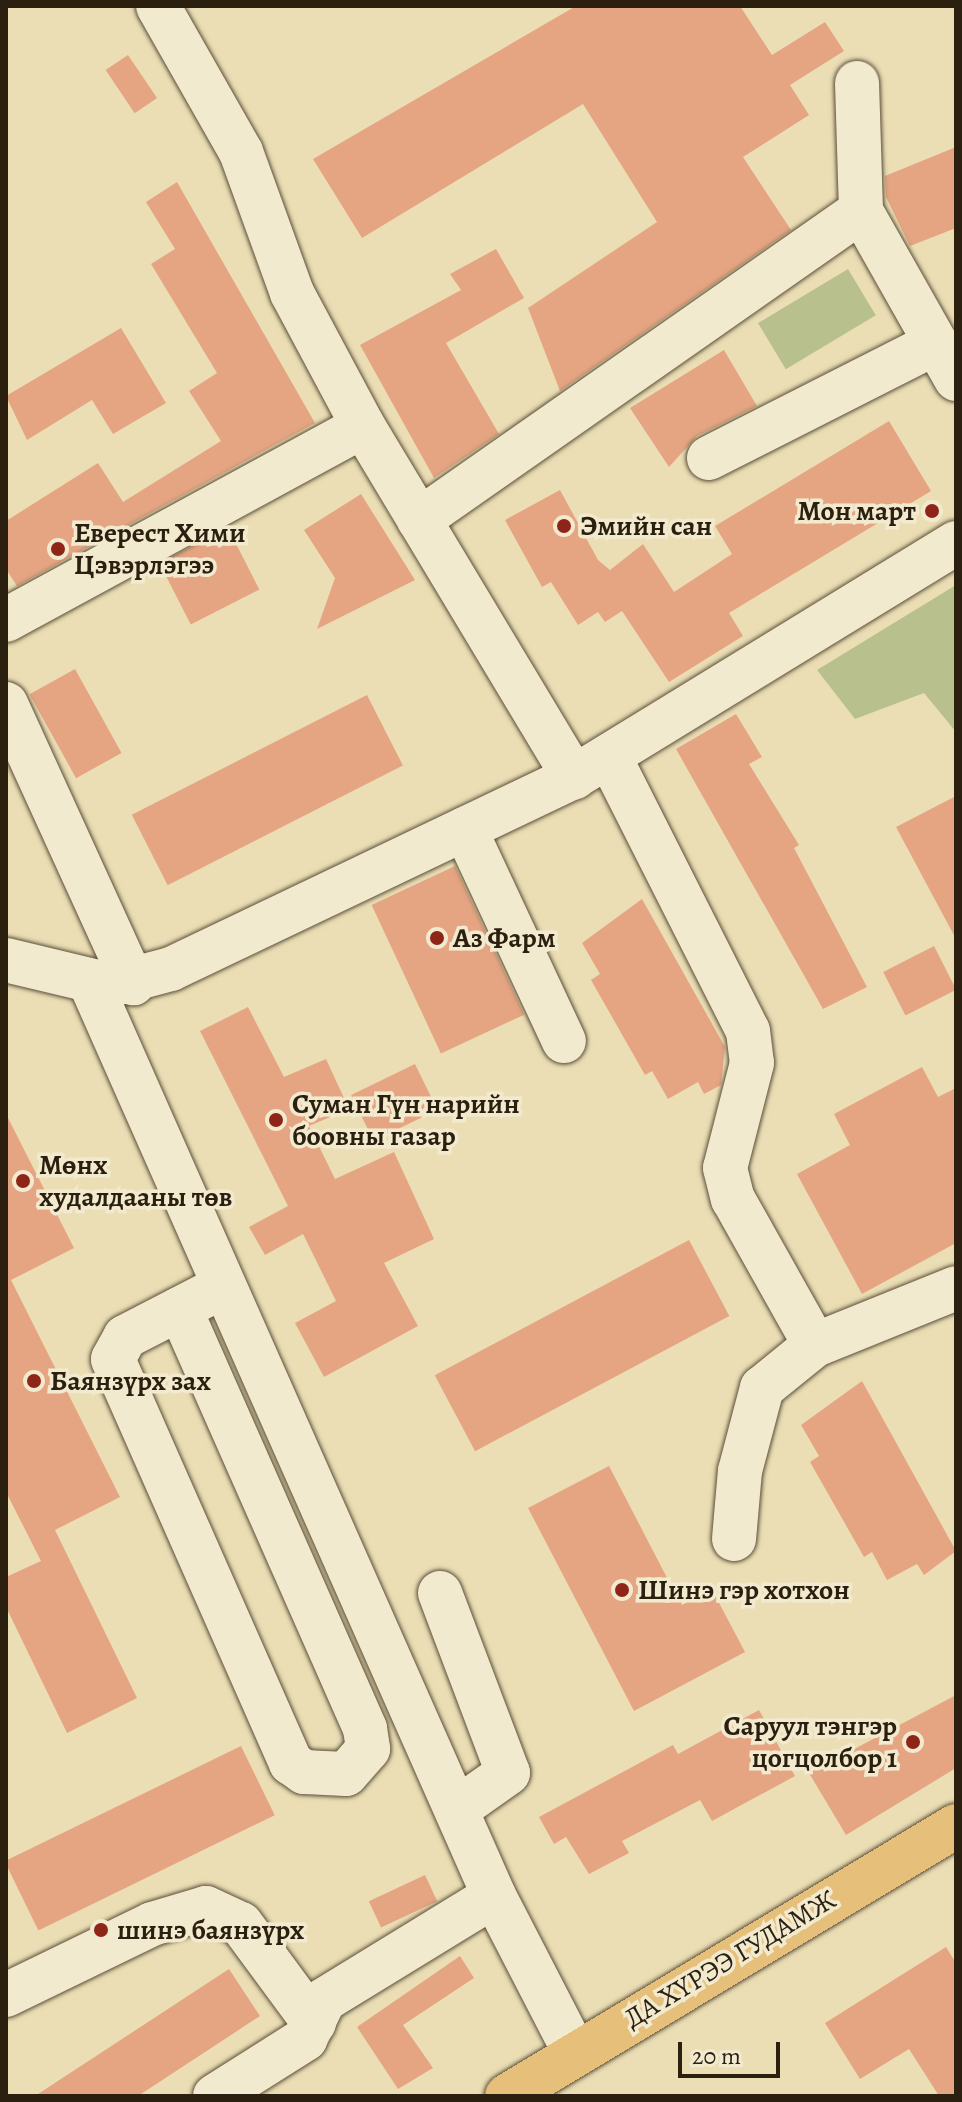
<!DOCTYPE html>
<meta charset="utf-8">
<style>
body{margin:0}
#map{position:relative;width:962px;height:2102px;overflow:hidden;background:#ebdeb5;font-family:Alegreya,serif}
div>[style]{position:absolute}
.green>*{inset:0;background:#b8c18d;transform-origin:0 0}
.building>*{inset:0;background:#e5a583;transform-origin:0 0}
.roads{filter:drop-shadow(0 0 2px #5b4f38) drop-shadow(0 0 2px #5b4f38)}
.minor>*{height:44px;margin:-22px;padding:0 22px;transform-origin:22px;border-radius:22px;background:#f2eacf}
.major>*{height:44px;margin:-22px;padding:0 22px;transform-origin:22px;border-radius:22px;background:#e6bf7a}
.dots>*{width:22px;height:22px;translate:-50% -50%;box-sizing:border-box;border:4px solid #f2eacf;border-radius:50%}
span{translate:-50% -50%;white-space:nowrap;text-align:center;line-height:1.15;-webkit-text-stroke:7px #f2eacf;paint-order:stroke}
.poi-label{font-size:28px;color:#2b1f0f;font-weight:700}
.right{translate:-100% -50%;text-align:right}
.left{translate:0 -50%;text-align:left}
.street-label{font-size:28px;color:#2b1f0f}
.frame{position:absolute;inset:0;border:8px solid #2b1f0f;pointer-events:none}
.scale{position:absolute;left:678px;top:2042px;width:102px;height:36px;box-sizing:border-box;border:4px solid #2b1f0f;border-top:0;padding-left:10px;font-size:24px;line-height:28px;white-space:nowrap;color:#2b1f0f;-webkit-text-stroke:6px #f2eacf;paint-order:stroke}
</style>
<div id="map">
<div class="green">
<i style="left:848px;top:269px;width:54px;height:105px;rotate:59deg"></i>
<i style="clip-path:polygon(956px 585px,956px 732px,924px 693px,855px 719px,817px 670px)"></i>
</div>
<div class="building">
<i style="clip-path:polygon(576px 6px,740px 6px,772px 55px,825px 22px,844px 51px,790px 85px,809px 115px,743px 157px,791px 230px,560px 391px,528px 308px,657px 222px,583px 104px,362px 238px,313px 159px)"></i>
<i style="left:128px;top:55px;width:52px;height:27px;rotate:56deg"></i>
<i style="clip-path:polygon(956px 147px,956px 228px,910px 246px,886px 197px,885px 176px)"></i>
<i style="clip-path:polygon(177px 182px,315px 423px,17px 586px,6px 569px,6px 521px,98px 463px,123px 502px,221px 441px,189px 391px,217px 373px,151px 264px,175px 249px,146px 202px)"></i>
<i style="clip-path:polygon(496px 249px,524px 298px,446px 343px,499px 434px,434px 478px,360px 345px,461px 290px,450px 274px)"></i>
<i style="clip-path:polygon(121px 328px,166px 403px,113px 434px,92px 400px,27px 440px,6px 396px)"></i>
<i style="clip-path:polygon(724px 350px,757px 406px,697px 436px,669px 467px,630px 408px)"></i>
<i style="clip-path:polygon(889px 421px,931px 491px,729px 613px,743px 636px,669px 682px,622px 611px,605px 622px,598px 612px,578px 625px,551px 582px,542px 587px,505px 520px,560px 490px,598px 560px,610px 570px,643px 544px,674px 592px,732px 554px,715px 526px)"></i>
<i style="clip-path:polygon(361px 494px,415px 580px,317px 629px,335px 578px,304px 530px)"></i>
<i style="left:228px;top:528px;width:69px;height:77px;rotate:63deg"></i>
<i style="left:75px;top:669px;width:96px;height:52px;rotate:61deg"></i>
<i style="left:367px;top:695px;width:79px;height:264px;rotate:63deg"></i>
<i style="clip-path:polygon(736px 714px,762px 757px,749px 764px,799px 845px,794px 848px,867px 987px,823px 1009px,676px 749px)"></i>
<i style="clip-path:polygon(956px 796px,956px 939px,896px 827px)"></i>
<i style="left:455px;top:866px;width:164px;height:92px;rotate:65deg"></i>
<i style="clip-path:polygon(642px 899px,725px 1047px,721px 1085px,704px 1094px,698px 1082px,668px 1099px,652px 1071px,645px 1075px,591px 980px,600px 974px,582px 943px)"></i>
<i style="left:934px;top:946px;width:49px;height:57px;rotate:63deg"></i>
<i style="clip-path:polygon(248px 1007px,284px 1077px,326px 1059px,349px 1109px,309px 1126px,335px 1179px,394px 1152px,434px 1239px,384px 1263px,418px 1326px,324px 1377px,295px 1323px,336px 1301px,303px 1234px,265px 1255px,249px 1227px,288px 1206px,200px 1031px)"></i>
<i style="left:415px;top:1064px;width:51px;height:71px;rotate:64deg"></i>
<i style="clip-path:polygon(922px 1067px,938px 1097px,956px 1088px,956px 1243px,862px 1294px,797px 1174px,850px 1145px,834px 1114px)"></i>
<i style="clip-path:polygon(6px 1114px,74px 1248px,11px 1280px,120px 1497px,55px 1530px,137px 1698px,67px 1733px,6px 1607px,6px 1577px,41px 1561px,6px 1492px)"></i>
<i style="left:689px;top:1240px;width:86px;height:288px;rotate:62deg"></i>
<i style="clip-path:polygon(862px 1381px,956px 1551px,924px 1575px,917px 1564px,887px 1580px,872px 1552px,864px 1557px,810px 1462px,819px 1456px,801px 1425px)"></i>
<i style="clip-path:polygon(609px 1466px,677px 1597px,708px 1582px,745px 1652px,634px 1711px,528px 1508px)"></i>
<i style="clip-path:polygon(956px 1695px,956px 1768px,846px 1835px,809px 1773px)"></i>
<i style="clip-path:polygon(759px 1710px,795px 1776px,712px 1821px,700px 1800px,622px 1841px,629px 1853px,589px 1874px,566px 1837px,554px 1844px,539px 1817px,673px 1745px,678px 1754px)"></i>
<i style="left:241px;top:1746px;width:77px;height:263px;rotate:64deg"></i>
<i style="left:425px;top:1875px;width:29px;height:62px;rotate:65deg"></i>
<i style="clip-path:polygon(946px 1947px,956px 1963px,956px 2096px,939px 2096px,909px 2049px,860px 2079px,825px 2023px)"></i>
<i style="clip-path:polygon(460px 1956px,474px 1978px,403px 2025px,433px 2068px,398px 2089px,357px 2027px)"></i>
<i style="clip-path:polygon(229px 1969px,260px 2016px,138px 2096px,35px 2096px)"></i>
</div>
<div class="roads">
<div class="minor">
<i style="left:158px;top:6px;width:168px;rotate:60.4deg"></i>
<i style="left:241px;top:152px;width:150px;rotate:70.1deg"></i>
<i style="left:292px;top:293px;width:151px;rotate:61.9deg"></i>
<i style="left:363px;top:426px;width:410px;rotate:59deg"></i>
<i style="left:857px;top:83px;width:128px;rotate:88.2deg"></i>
<i style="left:861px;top:211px;width:193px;rotate:60.5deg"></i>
<i style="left:709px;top:458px;width:254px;rotate:-26.9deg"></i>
<i style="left:419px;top:520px;width:539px;rotate:-34.96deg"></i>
<i style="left:6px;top:620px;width:406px;rotate:-28.5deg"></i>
<i style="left:6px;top:704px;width:307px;rotate:65.5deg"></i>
<i style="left:609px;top:756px;width:308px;rotate:63.2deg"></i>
<i style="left:748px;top:1031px;width:32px;rotate:83deg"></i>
<i style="left:752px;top:1063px;width:108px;rotate:104.4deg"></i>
<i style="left:725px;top:1168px;width:32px;rotate:76deg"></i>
<i style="left:733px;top:1199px;width:167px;rotate:60.7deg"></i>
<i style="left:465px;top:829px;width:234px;rotate:65deg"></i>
<i style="left:6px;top:960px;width:108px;rotate:13.4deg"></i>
<i style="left:111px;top:985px;width:62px;rotate:-14.9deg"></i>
<i style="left:171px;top:969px;width:446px;rotate:-25.5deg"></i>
<i style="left:574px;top:777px;width:448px;rotate:-31.5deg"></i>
<i style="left:90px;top:982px;width:999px;rotate:66.15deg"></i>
<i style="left:494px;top:1896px;width:177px;rotate:62.7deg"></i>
<i style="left:180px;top:1309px;width:459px;rotate:66.2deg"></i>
<i style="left:365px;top:1729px;width:20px;rotate:81deg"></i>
<i style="left:368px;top:1749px;width:33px;rotate:131deg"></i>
<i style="left:346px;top:1774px;width:42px;rotate:-177.3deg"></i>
<i style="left:304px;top:1772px;width:16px;rotate:-145deg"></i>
<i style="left:291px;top:1763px;width:441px;rotate:-113.8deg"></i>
<i style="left:113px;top:1359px;width:25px;rotate:-61deg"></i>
<i style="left:125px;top:1337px;width:111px;rotate:-27.3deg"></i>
<i style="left:734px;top:1539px;width:68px;rotate:-85deg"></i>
<i style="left:740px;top:1471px;width:86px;rotate:-75.2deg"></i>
<i style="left:762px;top:1388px;width:68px;rotate:-39.1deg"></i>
<i style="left:815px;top:1345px;width:152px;rotate:-22deg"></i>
<i style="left:440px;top:1593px;width:192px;rotate:69.3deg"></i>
<i style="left:508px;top:1773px;width:62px;rotate:144.8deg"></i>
<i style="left:6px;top:1995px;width:162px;rotate:-25.9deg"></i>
<i style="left:152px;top:1924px;width:56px;rotate:-16.5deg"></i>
<i style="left:206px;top:1908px;width:38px;rotate:25deg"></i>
<i style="left:241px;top:1924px;width:123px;rotate:53.6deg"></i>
<i style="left:215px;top:2096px;width:107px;rotate:-32.3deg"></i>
<i style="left:305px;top:2039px;width:43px;rotate:-64deg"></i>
<i style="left:324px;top:2000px;width:199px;rotate:-31.5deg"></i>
</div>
<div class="major">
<i style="left:507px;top:2096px;width:524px;rotate:-31.02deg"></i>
</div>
</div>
<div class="dots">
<i style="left:932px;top:511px;background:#8f2418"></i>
<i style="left:564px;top:526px;background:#8f2418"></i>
<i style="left:58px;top:549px;background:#8f2418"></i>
<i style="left:437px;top:938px;background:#8f2418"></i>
<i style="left:276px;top:1120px;background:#8f2418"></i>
<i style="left:23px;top:1181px;background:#8f2418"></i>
<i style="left:34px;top:1381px;background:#8f2418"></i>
<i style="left:622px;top:1590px;background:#8f2418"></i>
<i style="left:913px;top:1742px;background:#8f2418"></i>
<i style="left:101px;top:1930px;background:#8f2418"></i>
</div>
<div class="poi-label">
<span class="right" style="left:916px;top:511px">Мон март</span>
<span class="left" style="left:580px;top:526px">Эмийн сан</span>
<span class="left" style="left:74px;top:549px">Еверест Хими<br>Цэвэрлэгээ</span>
<span class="left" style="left:453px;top:938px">Аз Фарм</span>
<span class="left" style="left:292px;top:1120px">Суман Гүн нарийн<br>боовны газар</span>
<span class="left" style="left:39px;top:1181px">Мөнх<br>худалдааны төв</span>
<span class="left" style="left:50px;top:1381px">Баянзүрх зах</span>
<span class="left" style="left:638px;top:1590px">Шинэ гэр хотхон</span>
<span class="right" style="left:897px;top:1742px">Саруул тэнгэр<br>цогцолбор 1</span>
<span class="left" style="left:117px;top:1930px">шинэ баянзүрх</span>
</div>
<div class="street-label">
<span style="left:730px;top:1959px;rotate:-31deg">ДА ХҮРЭЭ ГУДАМЖ</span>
</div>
<div class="frame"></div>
<div class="scale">20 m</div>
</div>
